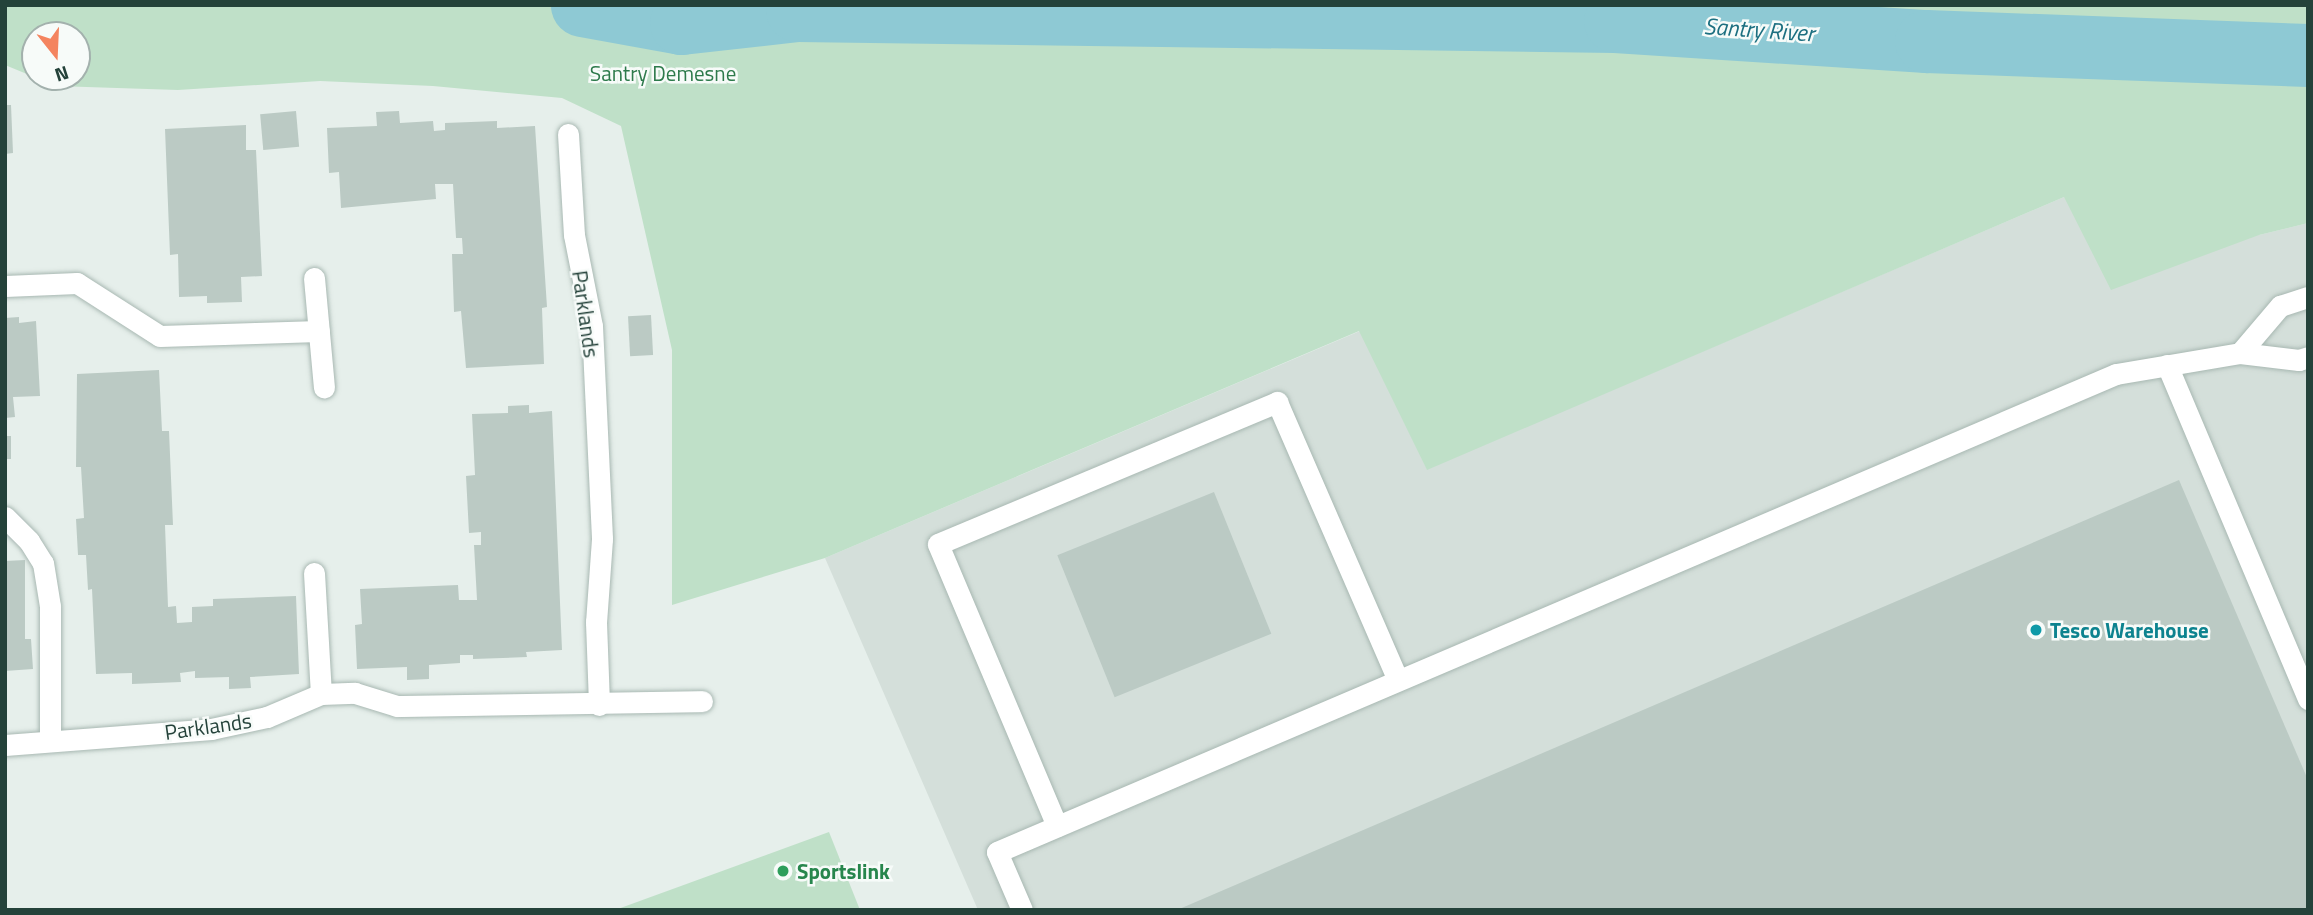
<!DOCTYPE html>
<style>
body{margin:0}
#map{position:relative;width:2313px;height:915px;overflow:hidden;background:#e6efeb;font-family:"Titillium Web",sans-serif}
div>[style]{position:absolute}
.built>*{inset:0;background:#d4dfda}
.green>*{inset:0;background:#bfe0c8}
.river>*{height:63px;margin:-31.5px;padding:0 31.5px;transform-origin:31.5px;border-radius:31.5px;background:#8ec9d4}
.building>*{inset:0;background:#bbcac4;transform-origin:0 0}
.roads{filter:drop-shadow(0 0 2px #a8b8b2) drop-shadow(0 0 2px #a8b8b2)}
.minor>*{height:21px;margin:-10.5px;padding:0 10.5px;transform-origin:10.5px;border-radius:10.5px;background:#fff}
.dots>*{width:19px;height:19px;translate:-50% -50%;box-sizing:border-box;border:4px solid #f7fbf9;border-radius:50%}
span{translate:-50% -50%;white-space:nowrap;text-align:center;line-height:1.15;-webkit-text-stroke:5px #f7fbf9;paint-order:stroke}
.park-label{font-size:21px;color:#2d7a4b}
.street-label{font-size:21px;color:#24423a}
.culture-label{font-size:21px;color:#0d838f;font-weight:700}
.left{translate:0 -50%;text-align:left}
.leisure-label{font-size:21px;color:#27864d;font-weight:700}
.water-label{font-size:23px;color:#1c6f80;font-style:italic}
.frame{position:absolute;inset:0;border:7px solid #24423a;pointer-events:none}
.north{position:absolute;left:21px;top:21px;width:70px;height:70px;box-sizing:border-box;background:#f7fbf9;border:2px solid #a3b1ad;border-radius:50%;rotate:162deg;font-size:19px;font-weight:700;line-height:28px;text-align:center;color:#24423a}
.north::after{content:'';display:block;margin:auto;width:24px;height:32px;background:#f4845f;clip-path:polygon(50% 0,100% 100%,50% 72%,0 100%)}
</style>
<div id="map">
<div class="built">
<i style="clip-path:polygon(2064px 197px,2259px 235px,2308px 223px,2308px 910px,978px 910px,825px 558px,1360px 331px,1427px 469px)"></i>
</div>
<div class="green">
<i style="clip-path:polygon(evenodd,5px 5px,2308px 5px,2308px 223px,2259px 235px,2111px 290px,2064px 197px,1427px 470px,1359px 331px,825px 558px,672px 605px,672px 350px,621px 126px,562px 98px,433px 86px,320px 81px,178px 90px,56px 86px,5px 65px,5px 5px,35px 35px,77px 35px,77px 77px,35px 77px,35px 35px)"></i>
<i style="clip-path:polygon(829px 832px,860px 910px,615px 910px)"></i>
</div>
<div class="river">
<i style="left:582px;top:5px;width:101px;rotate:10.3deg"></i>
<i style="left:681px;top:23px;width:117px;rotate:-6.4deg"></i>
<i style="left:797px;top:10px;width:818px;rotate:0.77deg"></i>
<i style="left:1615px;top:21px;width:312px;rotate:3.7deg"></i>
<i style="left:1926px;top:41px;width:382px;rotate:2.1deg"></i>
</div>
<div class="building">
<i style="clip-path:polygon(5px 105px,11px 105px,13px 153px,5px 154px)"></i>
<i style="left:296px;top:111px;width:36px;height:36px;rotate:85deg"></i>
<i style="clip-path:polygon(399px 111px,400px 123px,433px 121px,434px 131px,445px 130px,445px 123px,497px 121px,497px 128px,535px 126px,547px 307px,542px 308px,544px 364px,466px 368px,461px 311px,454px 312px,452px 254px,463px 254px,462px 238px,456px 238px,453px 184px,435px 184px,436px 199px,341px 208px,339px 172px,329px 173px,327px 128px,377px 126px,376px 112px)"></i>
<i style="clip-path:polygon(246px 125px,246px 150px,256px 150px,262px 276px,241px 277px,242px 302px,207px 303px,207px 296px,179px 297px,178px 254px,170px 255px,165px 129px)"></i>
<i style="left:651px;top:315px;width:40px;height:23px;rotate:87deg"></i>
<i style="clip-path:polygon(19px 317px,19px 323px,36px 321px,40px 396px,13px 397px,15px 417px,5px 418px,5px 318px)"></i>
<i style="clip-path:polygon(159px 370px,162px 431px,169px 431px,173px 525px,165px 525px,168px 607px,176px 606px,177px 623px,192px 622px,192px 607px,213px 606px,213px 599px,296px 596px,299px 674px,250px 677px,251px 688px,229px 689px,229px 677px,195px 678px,195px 671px,180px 673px,181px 682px,132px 684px,132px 673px,96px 674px,92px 589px,88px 590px,86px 555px,78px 555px,76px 519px,84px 518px,81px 467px,76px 467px,77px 374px)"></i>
<i style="clip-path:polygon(529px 405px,529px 413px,552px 411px,562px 650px,526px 652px,527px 657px,473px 659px,473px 655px,460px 655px,460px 663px,429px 665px,429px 679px,407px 680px,407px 667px,357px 669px,355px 625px,362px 624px,360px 589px,458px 585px,459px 600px,477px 600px,474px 545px,481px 545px,481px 532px,469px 533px,466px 476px,475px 475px,472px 414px,508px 413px,508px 406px)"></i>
<i style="left:5px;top:436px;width:6px;height:23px"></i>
<i style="clip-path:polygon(2179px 480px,2308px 780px,2308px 910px,1177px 910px)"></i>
<i style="left:1214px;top:492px;width:153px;height:169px;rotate:68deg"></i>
<i style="clip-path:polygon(25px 560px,25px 639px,31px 639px,33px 669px,5px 671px,5px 561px)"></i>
</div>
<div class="roads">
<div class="minor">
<i style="left:568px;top:134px;width:101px;rotate:86.6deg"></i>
<i style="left:574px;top:235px;width:93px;rotate:78.8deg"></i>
<i style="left:592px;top:326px;width:213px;rotate:87.3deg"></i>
<i style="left:602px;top:539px;width:83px;rotate:94.1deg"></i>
<i style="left:596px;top:622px;width:83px;rotate:87.9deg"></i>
<i style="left:314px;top:278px;width:110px;rotate:84.8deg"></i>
<i style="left:5px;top:286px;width:72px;rotate:-2.4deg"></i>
<i style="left:77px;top:283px;width:98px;rotate:32.6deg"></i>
<i style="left:160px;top:336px;width:159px;rotate:-1.8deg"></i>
<i style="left:2240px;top:353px;width:62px;rotate:-49.6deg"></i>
<i style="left:2280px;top:306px;width:29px;rotate:-18deg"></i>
<i style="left:2167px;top:365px;width:363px;rotate:67.1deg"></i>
<i style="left:5px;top:517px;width:34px;rotate:45deg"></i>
<i style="left:29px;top:541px;width:26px;rotate:58deg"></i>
<i style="left:43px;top:563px;width:44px;rotate:80.8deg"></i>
<i style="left:50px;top:606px;width:135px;rotate:90deg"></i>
<i style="left:314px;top:573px;width:121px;rotate:86.7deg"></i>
<i style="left:5px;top:745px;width:207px;rotate:-4.4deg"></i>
<i style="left:211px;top:729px;width:57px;rotate:-12.1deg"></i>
<i style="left:267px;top:717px;width:59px;rotate:-23.1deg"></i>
<i style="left:321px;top:694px;width:34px;rotate:-2deg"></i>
<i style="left:355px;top:693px;width:44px;rotate:17.2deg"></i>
<i style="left:397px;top:706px;width:305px;rotate:-0.9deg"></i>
<i style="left:1057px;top:826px;width:306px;rotate:-112.9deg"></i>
<i style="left:938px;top:544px;width:368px;rotate:-22.7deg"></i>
<i style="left:1277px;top:402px;width:303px;rotate:66.5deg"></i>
<i style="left:1022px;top:910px;width:63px;rotate:-113.3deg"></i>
<i style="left:997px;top:852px;width:1217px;rotate:-23.13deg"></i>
<i style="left:2116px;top:374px;width:126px;rotate:-9.6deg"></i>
<i style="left:2240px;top:353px;width:59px;rotate:6.8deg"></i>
<i style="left:2299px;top:360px;width:9px;rotate:-18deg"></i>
</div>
</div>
<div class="dots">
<i style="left:2036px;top:630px;background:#0f9aa8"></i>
<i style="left:783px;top:871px;background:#2e9e5b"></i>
</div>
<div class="park-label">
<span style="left:663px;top:73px">Santry Demesne</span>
</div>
<div class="street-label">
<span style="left:586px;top:314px;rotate:82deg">Parklands</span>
<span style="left:208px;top:726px;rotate:-8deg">Parklands</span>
</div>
<div class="culture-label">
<span class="left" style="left:2050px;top:630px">Tesco Warehouse</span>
</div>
<div class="leisure-label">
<span class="left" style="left:797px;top:871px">Sportslink</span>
</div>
<div class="water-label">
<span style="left:1759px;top:30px;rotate:4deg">Santry River</span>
</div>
<div class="frame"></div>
<div class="north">N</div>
</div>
